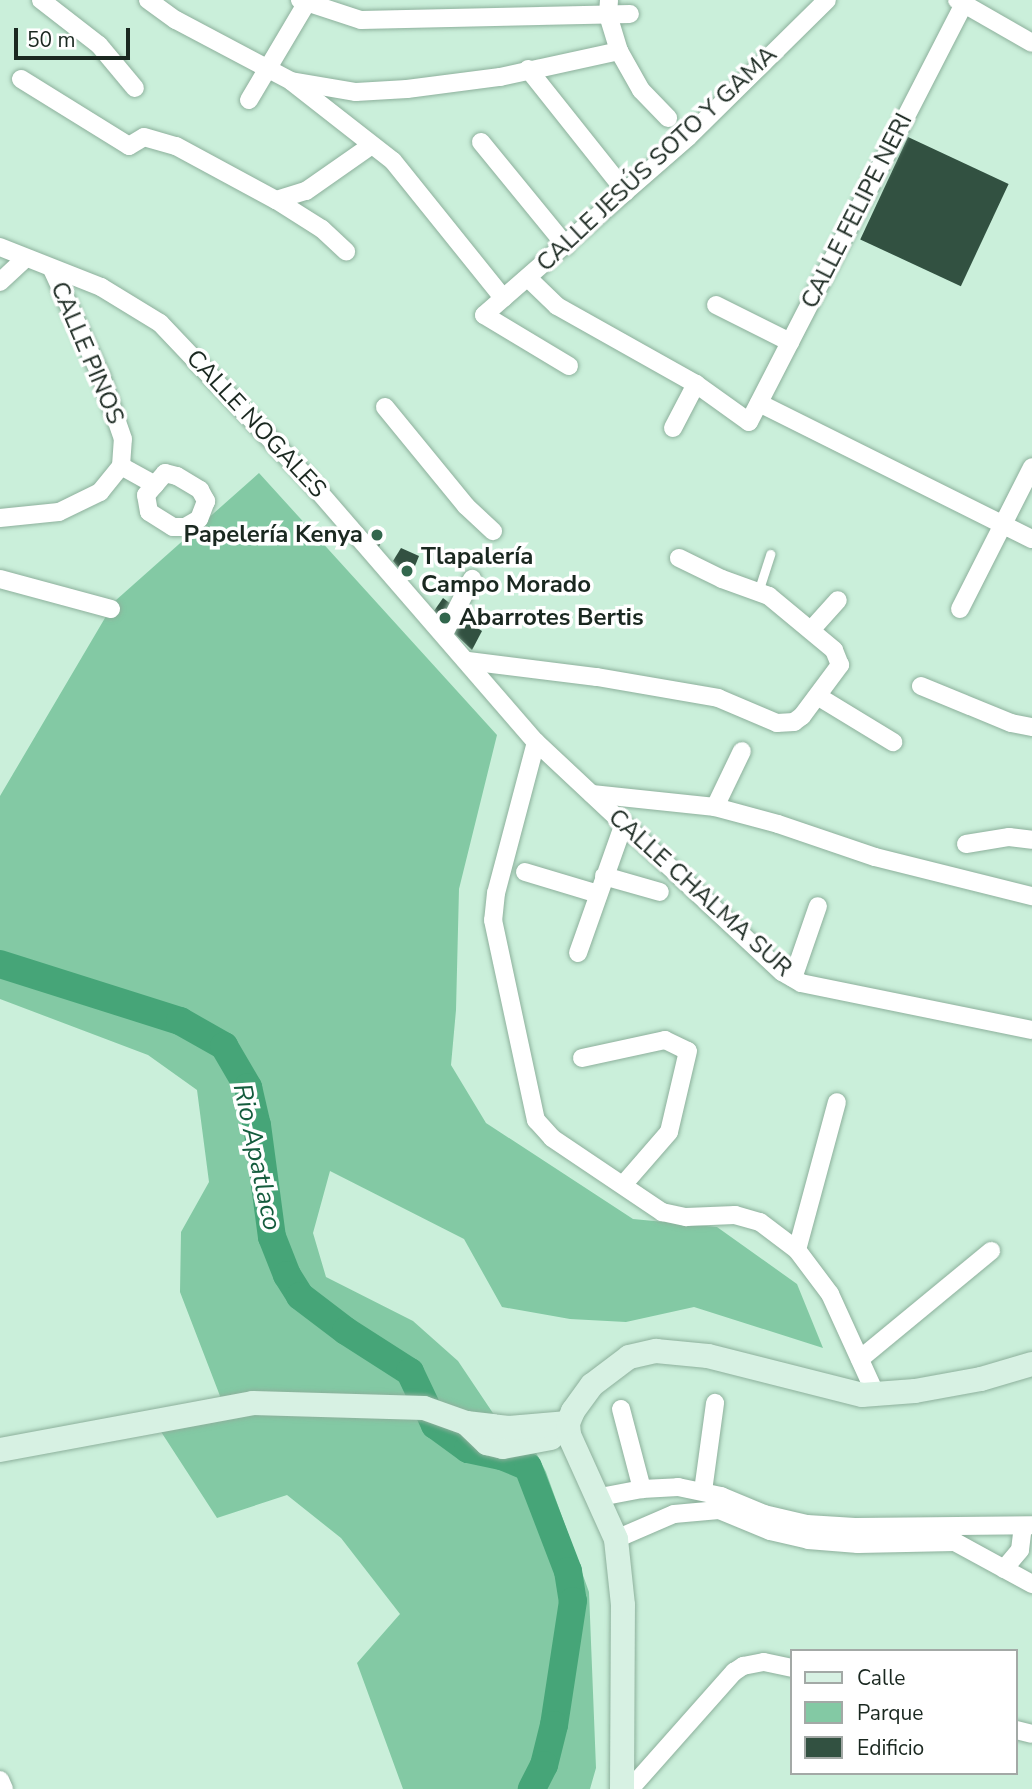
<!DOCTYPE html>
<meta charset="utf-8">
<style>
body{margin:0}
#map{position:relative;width:1032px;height:1789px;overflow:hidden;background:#caefda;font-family:"Nunito Sans",sans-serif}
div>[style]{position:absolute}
.green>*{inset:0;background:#83c9a4}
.river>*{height:28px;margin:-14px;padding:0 14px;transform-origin:14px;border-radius:14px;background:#46a578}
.building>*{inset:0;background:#325141;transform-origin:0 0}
.roads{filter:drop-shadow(0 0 2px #8db09c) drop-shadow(0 0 2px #8db09c)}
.lane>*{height:9px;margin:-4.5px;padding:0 4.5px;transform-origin:4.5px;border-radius:4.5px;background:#fff}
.street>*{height:18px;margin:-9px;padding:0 9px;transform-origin:9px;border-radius:9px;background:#fff}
.secondary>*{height:24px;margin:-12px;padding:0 12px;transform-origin:12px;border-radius:12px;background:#d7f1e3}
.dots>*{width:19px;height:19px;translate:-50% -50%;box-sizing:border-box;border:4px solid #fff;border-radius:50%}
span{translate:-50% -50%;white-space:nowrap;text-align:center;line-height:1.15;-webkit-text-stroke:7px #fff;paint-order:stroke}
.street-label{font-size:24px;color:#1a2820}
.poi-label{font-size:24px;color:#1a2820;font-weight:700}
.right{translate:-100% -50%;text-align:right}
.left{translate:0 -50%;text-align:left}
.water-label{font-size:26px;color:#145c3d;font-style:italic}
.legend{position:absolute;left:790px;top:1649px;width:228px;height:126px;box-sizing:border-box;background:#fff;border:2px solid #a3a9a6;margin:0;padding:9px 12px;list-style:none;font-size:21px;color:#1a2820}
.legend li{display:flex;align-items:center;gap:14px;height:35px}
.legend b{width:35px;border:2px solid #a3a9a6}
.scale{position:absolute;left:14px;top:28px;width:116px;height:32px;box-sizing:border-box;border:4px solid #1a2820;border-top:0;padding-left:9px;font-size:21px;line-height:24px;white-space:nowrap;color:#1a2820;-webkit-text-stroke:5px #fff;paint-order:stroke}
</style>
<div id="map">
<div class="green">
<i style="clip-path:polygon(259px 473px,497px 735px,459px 889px,456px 1010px,451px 1065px,486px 1123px,633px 1219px,717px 1227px,797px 1284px,823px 1348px,694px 1307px,626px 1322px,570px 1319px,502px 1307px,464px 1239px,330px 1171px,313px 1233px,326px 1277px,413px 1321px,458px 1361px,511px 1440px,530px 1441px,546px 1472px,589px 1592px,596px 1768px,590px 1789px,403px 1789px,357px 1663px,400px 1614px,341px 1538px,287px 1495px,217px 1518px,156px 1424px,225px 1409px,180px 1292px,181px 1232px,209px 1182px,197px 1090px,148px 1055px,0 999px,0 796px,115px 601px)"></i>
</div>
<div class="river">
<i style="left:0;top:964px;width:189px;rotate:17.6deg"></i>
<i style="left:180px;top:1021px;width:51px;rotate:29.6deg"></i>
<i style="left:224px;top:1046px;width:48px;rotate:59.7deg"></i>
<i style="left:248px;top:1087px;width:39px;rotate:77deg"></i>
<i style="left:257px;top:1125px;width:113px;rotate:82.4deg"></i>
<i style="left:272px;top:1237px;width:41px;rotate:68.5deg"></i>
<i style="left:287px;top:1275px;width:25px;rotate:58deg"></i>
<i style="left:300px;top:1296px;width:58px;rotate:37.3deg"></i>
<i style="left:346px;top:1331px;width:76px;rotate:32.6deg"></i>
<i style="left:410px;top:1372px;width:59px;rotate:64.7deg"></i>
<i style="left:435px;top:1425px;width:41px;rotate:36deg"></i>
<i style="left:468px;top:1449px;width:35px;rotate:12deg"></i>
<i style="left:502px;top:1456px;width:28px;rotate:23deg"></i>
<i style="left:528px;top:1467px;width:111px;rotate:69deg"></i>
<i style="left:568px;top:1571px;width:30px;rotate:81deg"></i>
<i style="left:573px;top:1601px;width:125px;rotate:98.7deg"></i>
<i style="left:554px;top:1725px;width:41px;rotate:104deg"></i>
<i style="left:544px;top:1765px;width:27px;rotate:117deg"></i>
</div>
<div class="building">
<i style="left:908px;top:137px;width:111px;height:113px;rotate:25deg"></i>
<i style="clip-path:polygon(374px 526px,385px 532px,379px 547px,369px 537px)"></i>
<i style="clip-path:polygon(401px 548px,419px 556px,409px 581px,393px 561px)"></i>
<i style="clip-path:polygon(443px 598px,456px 608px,446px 626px,434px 611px)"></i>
<i style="clip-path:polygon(459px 616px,482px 631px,472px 650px,453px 632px)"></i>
</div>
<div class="roads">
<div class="lane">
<i style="left:758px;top:592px;width:40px;rotate:-72deg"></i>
</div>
<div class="street">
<i style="left:41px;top:0;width:73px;rotate:37.8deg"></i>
<i style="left:99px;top:45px;width:56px;rotate:50.1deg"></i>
<i style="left:148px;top:0;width:34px;rotate:36deg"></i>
<i style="left:176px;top:20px;width:130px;rotate:27.9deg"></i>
<i style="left:291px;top:81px;width:66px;rotate:9.6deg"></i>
<i style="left:356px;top:92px;width:51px;rotate:-3.4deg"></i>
<i style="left:407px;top:89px;width:94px;rotate:-7.4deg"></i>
<i style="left:500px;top:77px;width:122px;rotate:-12.3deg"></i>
<i style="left:300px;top:0;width:64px;rotate:18.2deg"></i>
<i style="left:361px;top:20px;width:269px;rotate:-1.3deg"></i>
<i style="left:609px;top:0;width:15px;rotate:94deg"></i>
<i style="left:608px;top:15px;width:38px;rotate:73deg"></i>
<i style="left:619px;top:51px;width:45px;rotate:60.6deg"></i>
<i style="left:641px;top:90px;width:39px;rotate:46deg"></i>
<i style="left:957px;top:0;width:86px;rotate:29.8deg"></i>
<i style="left:528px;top:69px;width:157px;rotate:51.5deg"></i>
<i style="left:21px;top:79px;width:127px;rotate:31.8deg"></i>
<i style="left:129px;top:146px;width:17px;rotate:-31deg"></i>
<i style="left:144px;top:137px;width:33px;rotate:16deg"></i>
<i style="left:176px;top:146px;width:114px;rotate:28.4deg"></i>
<i style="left:276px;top:200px;width:54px;rotate:32.2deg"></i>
<i style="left:322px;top:229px;width:33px;rotate:43deg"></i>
<i style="left:292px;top:82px;width:128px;rotate:38deg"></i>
<i style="left:393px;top:161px;width:176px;rotate:51.2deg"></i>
<i style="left:249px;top:100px;width:112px;rotate:-59.3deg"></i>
<i style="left:481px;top:142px;width:134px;rotate:50.7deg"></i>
<i style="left:276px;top:200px;width:31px;rotate:-17deg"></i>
<i style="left:306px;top:191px;width:80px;rotate:-34.9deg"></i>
<i style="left:0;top:247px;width:109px;rotate:21.6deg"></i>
<i style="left:101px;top:287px;width:69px;rotate:31.4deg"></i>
<i style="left:160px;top:323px;width:214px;rotate:46.5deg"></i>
<i style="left:307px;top:478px;width:349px;rotate:49.1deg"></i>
<i style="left:536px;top:742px;width:337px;rotate:43.1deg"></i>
<i style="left:782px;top:972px;width:22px;rotate:30deg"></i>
<i style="left:801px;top:983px;width:236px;rotate:11.5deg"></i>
<i style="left:528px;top:278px;width:40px;rotate:44deg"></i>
<i style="left:557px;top:306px;width:159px;rotate:29.3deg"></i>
<i style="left:696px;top:384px;width:65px;rotate:35.6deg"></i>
<i style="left:749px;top:422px;width:475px;rotate:-62.8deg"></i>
<i style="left:0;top:282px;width:35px;rotate:-43deg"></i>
<i style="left:716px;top:305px;width:83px;rotate:26.6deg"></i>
<i style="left:569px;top:366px;width:99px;rotate:-149deg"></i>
<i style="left:484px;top:315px;width:271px;rotate:-41.1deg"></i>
<i style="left:688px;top:137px;width:195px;rotate:-44.6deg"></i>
<i style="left:759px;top:403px;width:305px;rotate:26.5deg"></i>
<i style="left:385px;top:407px;width:128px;rotate:50.7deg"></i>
<i style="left:466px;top:506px;width:37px;rotate:43deg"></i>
<i style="left:673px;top:428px;width:50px;rotate:-62.4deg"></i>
<i style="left:121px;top:466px;width:39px;rotate:29deg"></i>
<i style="left:165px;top:473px;width:12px;rotate:14deg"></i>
<i style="left:177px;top:476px;width:27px;rotate:31deg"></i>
<i style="left:200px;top:490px;width:13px;rotate:61deg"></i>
<i style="left:206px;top:501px;width:19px;rotate:111deg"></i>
<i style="left:199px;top:519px;width:16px;rotate:150deg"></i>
<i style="left:185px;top:527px;width:12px;rotate:180deg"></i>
<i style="left:173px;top:527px;width:28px;rotate:-148deg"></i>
<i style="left:149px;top:512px;width:17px;rotate:-100deg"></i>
<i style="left:146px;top:495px;width:29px;rotate:-49deg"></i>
<i style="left:0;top:518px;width:59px;rotate:-5.8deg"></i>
<i style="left:59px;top:512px;width:46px;rotate:-26deg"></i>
<i style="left:100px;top:492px;width:33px;rotate:-51deg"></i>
<i style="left:121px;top:466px;width:27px;rotate:-86deg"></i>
<i style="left:123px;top:439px;width:67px;rotate:-109.2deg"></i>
<i style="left:101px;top:376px;width:118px;rotate:-114.6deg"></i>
<i style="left:0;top:579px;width:115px;rotate:15.1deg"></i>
<i style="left:960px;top:609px;width:159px;rotate:-63.1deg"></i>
<i style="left:811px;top:630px;width:40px;rotate:-48deg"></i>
<i style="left:444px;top:634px;width:62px;rotate:-63deg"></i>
<i style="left:468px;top:661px;width:130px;rotate:7.1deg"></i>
<i style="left:597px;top:677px;width:123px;rotate:9.8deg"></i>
<i style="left:718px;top:698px;width:64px;rotate:23deg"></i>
<i style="left:777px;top:723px;width:17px;rotate:-3deg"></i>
<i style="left:794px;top:722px;width:10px;rotate:-37deg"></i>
<i style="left:802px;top:716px;width:64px;rotate:-53.3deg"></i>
<i style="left:840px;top:665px;width:16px;rotate:-112deg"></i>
<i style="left:834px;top:650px;width:85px;rotate:-140.3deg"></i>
<i style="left:769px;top:596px;width:50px;rotate:-160.1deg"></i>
<i style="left:722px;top:579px;width:48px;rotate:-154deg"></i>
<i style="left:921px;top:686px;width:97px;rotate:22.3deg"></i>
<i style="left:1011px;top:723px;width:21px;rotate:11deg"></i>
<i style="left:819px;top:697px;width:87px;rotate:31.3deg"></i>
<i style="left:536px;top:742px;width:156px;rotate:104.8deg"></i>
<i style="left:496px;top:893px;width:27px;rotate:96deg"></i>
<i style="left:493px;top:920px;width:205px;rotate:77.9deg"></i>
<i style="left:536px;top:1120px;width:24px;rotate:48deg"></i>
<i style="left:552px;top:1138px;width:133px;rotate:33.9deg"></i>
<i style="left:662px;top:1212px;width:25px;rotate:12deg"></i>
<i style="left:686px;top:1217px;width:49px;rotate:-2.3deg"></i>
<i style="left:735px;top:1215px;width:26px;rotate:16deg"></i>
<i style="left:760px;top:1222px;width:46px;rotate:37.1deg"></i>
<i style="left:797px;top:1250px;width:55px;rotate:53.1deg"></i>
<i style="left:830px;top:1294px;width:111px;rotate:65.5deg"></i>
<i style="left:592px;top:794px;width:124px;rotate:6deg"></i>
<i style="left:715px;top:807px;width:65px;rotate:15.1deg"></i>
<i style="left:778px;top:824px;width:102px;rotate:18.8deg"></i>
<i style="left:875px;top:857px;width:162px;rotate:14deg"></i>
<i style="left:715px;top:807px;width:62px;rotate:-64.3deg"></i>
<i style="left:966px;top:844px;width:44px;rotate:-9.2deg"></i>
<i style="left:1009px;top:837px;width:23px;rotate:7deg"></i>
<i style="left:525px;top:872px;width:76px;rotate:16.8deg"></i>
<i style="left:604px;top:876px;width:58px;rotate:15.9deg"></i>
<i style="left:578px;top:953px;width:135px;rotate:-70.5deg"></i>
<i style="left:793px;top:978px;width:76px;rotate:-70.9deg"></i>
<i style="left:582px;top:1058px;width:85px;rotate:-12.2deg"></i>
<i style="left:665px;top:1040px;width:25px;rotate:26deg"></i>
<i style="left:688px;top:1051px;width:83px;rotate:103.2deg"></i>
<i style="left:669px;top:1132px;width:70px;rotate:131deg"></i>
<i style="left:797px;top:1250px;width:153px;rotate:-74.9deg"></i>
<i style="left:860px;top:1359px;width:170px;rotate:-39.5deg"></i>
<i style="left:621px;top:1409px;width:83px;rotate:75.3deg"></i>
<i style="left:703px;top:1491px;width:89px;rotate:-82.2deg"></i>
<i style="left:595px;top:1498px;width:48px;rotate:-10.8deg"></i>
<i style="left:642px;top:1489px;width:36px;rotate:-3deg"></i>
<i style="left:678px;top:1487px;width:44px;rotate:11.8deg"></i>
<i style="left:721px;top:1496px;width:47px;rotate:22.7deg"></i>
<i style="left:764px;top:1514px;width:44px;rotate:13.1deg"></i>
<i style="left:807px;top:1524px;width:48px;rotate:3.6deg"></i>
<i style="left:855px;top:1527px;width:177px;rotate:-0.6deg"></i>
<i style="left:616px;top:1539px;width:63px;rotate:-23.3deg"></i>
<i style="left:674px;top:1514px;width:45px;rotate:-5.1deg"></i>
<i style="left:719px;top:1510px;width:55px;rotate:22.4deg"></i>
<i style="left:770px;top:1531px;width:39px;rotate:13deg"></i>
<i style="left:808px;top:1540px;width:50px;rotate:4.6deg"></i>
<i style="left:858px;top:1544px;width:97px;rotate:-1.2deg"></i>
<i style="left:955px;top:1542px;width:88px;rotate:28.6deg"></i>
<i style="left:1004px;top:1569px;width:25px;rotate:-50deg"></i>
<i style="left:1020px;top:1550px;width:24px;rotate:-83deg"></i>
<i style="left:1016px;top:1730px;width:16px;rotate:14deg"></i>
<i style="left:0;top:1780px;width:10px;rotate:66deg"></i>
<i style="left:630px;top:1789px;width:157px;rotate:-48.4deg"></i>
<i style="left:734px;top:1672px;width:11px;rotate:-34deg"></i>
<i style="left:743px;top:1666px;width:21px;rotate:-11deg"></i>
<i style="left:764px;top:1662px;width:29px;rotate:12deg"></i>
</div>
<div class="secondary">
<i style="left:466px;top:1423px;width:29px;rotate:44deg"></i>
<i style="left:487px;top:1443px;width:16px;rotate:14deg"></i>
<i style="left:503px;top:1447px;width:49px;rotate:-10.6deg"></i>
<i style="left:0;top:1450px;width:257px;rotate:-10.5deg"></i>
<i style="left:253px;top:1403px;width:171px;rotate:1.7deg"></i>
<i style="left:424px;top:1408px;width:45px;rotate:19.7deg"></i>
<i style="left:466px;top:1423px;width:43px;rotate:6.6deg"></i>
<i style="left:509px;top:1428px;width:59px;rotate:-4.8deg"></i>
<i style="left:622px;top:1789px;width:184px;rotate:-89.7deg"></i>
<i style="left:623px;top:1605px;width:66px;rotate:-96.1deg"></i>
<i style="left:616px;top:1539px;width:114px;rotate:-114.3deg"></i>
<i style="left:569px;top:1435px;width:12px;rotate:-95deg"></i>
<i style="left:568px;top:1423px;width:13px;rotate:-67deg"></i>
<i style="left:573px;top:1411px;width:32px;rotate:-54deg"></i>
<i style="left:592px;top:1385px;width:46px;rotate:-37.1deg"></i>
<i style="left:629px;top:1357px;width:28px;rotate:-13deg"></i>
<i style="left:656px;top:1351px;width:52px;rotate:5.5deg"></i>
<i style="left:708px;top:1356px;width:159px;rotate:14.2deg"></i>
<i style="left:862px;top:1395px;width:53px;rotate:-4.3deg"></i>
<i style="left:915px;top:1391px;width:67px;rotate:-10.3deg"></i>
<i style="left:981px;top:1379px;width:53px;rotate:-16.4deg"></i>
</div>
</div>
<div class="dots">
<i style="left:377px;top:535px;background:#32674d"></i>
<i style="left:407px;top:571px;background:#32674d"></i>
<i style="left:445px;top:618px;background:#32674d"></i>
</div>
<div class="street-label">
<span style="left:657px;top:159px;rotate:-43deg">CALLE JESÚS SOTO Y GAMA</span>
<span style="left:857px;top:211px;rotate:-63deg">CALLE FELIPE NERI</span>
<span style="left:87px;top:353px;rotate:67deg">CALLE PINOS</span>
<span style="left:256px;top:424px;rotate:47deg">CALLE NOGALES</span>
<span style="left:700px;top:893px;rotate:42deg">CALLE CHALMA SUR</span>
</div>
<div class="poi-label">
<span class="right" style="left:363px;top:535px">Papelería Kenya</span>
<span class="left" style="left:421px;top:571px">Tlapalería<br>Campo Morado</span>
<span class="left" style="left:459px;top:618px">Abarrotes Bertis</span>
</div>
<div class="water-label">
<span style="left:257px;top:1157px;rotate:78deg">Rio Apatlaco</span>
</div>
<ul class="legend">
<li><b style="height:9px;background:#d7f1e3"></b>Calle</li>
<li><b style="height:19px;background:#83c9a4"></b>Parque</li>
<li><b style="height:19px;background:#325141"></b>Edificio</li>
</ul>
<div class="scale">50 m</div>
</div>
